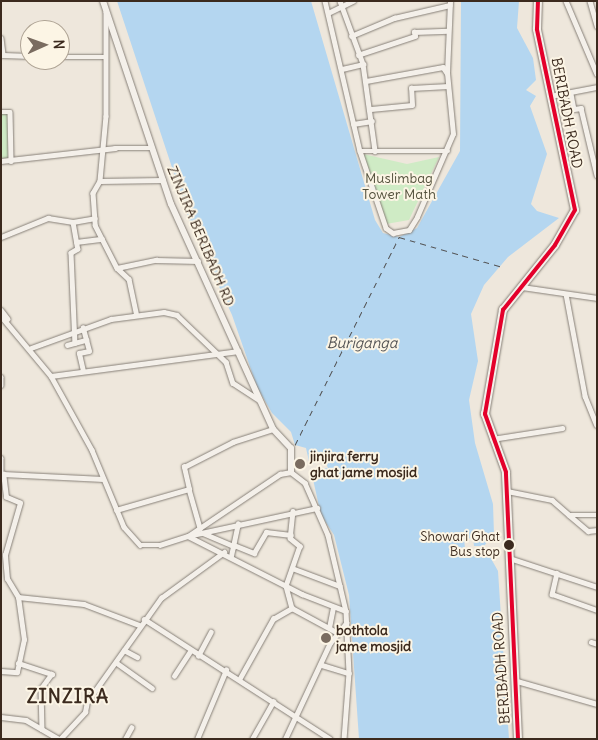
<!DOCTYPE html>
<style>
body{margin:0}
#map{position:relative;width:598px;height:740px;overflow:hidden;background:#eee7dc;font-family:Delius,sans-serif}
div>[style]{position:absolute}
.green>*{inset:0;background:#cfebc5;transform-origin:0 0}
.water>*{inset:0;background:#b4d6f0}
.pier>*{inset:0;background:#eee7dc}
.ferry>*{height:1px;margin-top:-0.5px;transform-origin:0;background:repeating-linear-gradient(90deg,#535354 0 6px,transparent 0 11px)}
.roads{filter:drop-shadow(0 0 1px #878078) drop-shadow(0 0 1px #878078)}
.street>*{height:4.5px;margin:-2.25px;padding:0 2.25px;transform-origin:2.25px;border-radius:2.25px;background:#f4f0ea}
.secondary>*{height:6px;margin:-3px;padding:0 3px;transform-origin:3px;border-radius:3px;background:#f4f0ea}
.highway>*{height:8px;margin:-4px;padding:0 4px;transform-origin:4px;border-radius:4px;background:#f4f0ea}
.bus-1>*{height:4px;margin:-2px;padding:0 2px;transform-origin:2px;border-radius:2px;background:#e4002b}
.dots>*{width:14px;height:14px;translate:-50% -50%;box-sizing:border-box;border:2px solid #fcf5e5;border-radius:50%}
span{translate:-50% -50%;white-space:nowrap;text-align:center;line-height:1.15;-webkit-text-stroke:4px #fcf5e5;paint-order:stroke}
.bus-label{font-size:13px;color:#3b2a1e}
.right{translate:-100% -50%;text-align:right}
.street-label{font-size:14px;color:#3b2a1e}
.park-label{font-size:14px;color:#53513c}
.poi-label{font-size:14px;color:#3b2a1e;font-weight:700}
.left{translate:0 -50%;text-align:left}
.water-label{font-size:15px;color:#535354;font-style:italic}
.district-label{font-size:19px;color:#3b2a1e;font-weight:700;letter-spacing:1px}
.frame{position:absolute;inset:0;border:2px solid #3b2a1e;pointer-events:none}
.north{position:absolute;left:20px;top:20px;width:50px;height:50px;box-sizing:border-box;background:#fcf5e5;border:1px solid #afa495;border-radius:50%;rotate:88deg;font-size:14px;font-weight:700;line-height:20px;text-align:center;color:#3b2a1e}
.north::after{content:'';display:block;margin:auto;width:18px;height:22px;background:#7a6c60;clip-path:polygon(50% 0,100% 100%,50% 72%,0 100%)}
</style>
<div id="map">
<div class="green">
<i style="left:1px;top:112px;width:9px;height:49px"></i>
<i style="clip-path:polygon(363px 154px,407px 164px,439px 157px,409px 220px,386px 224px)"></i>
</div>
<div class="water">
<i style="clip-path:polygon(117px 1px,311px 1px,375px 220px,383px 233px,399px 237px,417px 228px,460px 151px,461px 1px,519px 1px,517px 28px,533px 58px,536px 80px,526px 90px,536px 96px,530px 106px,547px 154px,531px 204px,537px 211px,559px 218px,508px 257px,484px 285px,471px 314px,478px 361px,469px 400px,475px 443px,493px 504px,494px 534px,484px 546px,498px 571px,509px 739px,359px 739px,349px 595px,334px 535px,321px 515px,306px 448px,295px 445px,291px 432px,272px 413px,257px 387px,232px 315px,191px 225px)"></i>
</div>
<div class="pier">
<i style="clip-path:polygon(322px 453px,328px 468px,311px 470px,309px 465px,318px 462px,315px 456px)"></i>
<i style="clip-path:polygon(473px 538px,474px 546px,484px 546px,485px 553px,466px 558px,464px 539px)"></i>
</div>
<div class="ferry">
<i style="left:295px;top:445px;width:233px;rotate:-63.4deg"></i>
<i style="left:399px;top:237px;width:107px;rotate:16.2deg"></i>
</div>
<div class="roads">
<div class="street">
<i style="left:325px;top:1px;width:154px;rotate:76.9deg"></i>
<i style="left:360px;top:151px;width:81px;rotate:71.3deg"></i>
<i style="left:386px;top:228px;width:9px;rotate:36deg"></i>
<i style="left:393px;top:233px;width:16px;rotate:-11deg"></i>
<i style="left:409px;top:230px;width:15px;rotate:-58deg"></i>
<i style="left:417px;top:217px;width:90px;rotate:-66.6deg"></i>
<i style="left:453px;top:134px;width:61px;rotate:-95.6deg"></i>
<i style="left:447px;top:73px;width:72px;rotate:-87.6deg"></i>
<i style="left:340px;top:1px;width:67px;rotate:69.9deg"></i>
<i style="left:363px;top:64px;width:88px;rotate:82.1deg"></i>
<i style="left:566px;top:1px;width:79px;rotate:67deg"></i>
<i style="left:590px;top:1px;width:26px;rotate:74deg"></i>
<i style="left:106px;top:12px;width:104px;rotate:90deg"></i>
<i style="left:106px;top:116px;width:65px;rotate:95.3deg"></i>
<i style="left:100px;top:181px;width:14px;rotate:120deg"></i>
<i style="left:93px;top:193px;width:32px;rotate:86deg"></i>
<i style="left:95px;top:225px;width:48px;rotate:62.9deg"></i>
<i style="left:117px;top:268px;width:16px;rotate:43deg"></i>
<i style="left:129px;top:279px;width:35px;rotate:78deg"></i>
<i style="left:328px;top:13px;width:28px;rotate:-26deg"></i>
<i style="left:351px;top:36px;width:47px;rotate:-22.7deg"></i>
<i style="left:394px;top:18px;width:57px;rotate:-13.1deg"></i>
<i style="left:1px;top:38px;width:17px;rotate:83deg"></i>
<i style="left:3px;top:55px;width:27px;rotate:2deg"></i>
<i style="left:358px;top:55px;width:60px;rotate:-18.4deg"></i>
<i style="left:415px;top:36px;width:4px;rotate:-104deg"></i>
<i style="left:414px;top:32px;width:34px;rotate:-2deg"></i>
<i style="left:60px;top:57px;width:45px"></i>
<i style="left:342px;top:69px;width:22px;rotate:-13deg"></i>
<i style="left:366px;top:81px;width:78px;rotate:-10.3deg"></i>
<i style="left:443px;top:67px;width:7px;rotate:56deg"></i>
<i style="left:571px;top:94px;width:15px;rotate:79deg"></i>
<i style="left:574px;top:109px;width:7px;rotate:-8deg"></i>
<i style="left:581px;top:108px;width:69px;rotate:76.6deg"></i>
<i style="left:550px;top:96px;width:48px;rotate:-10.8deg"></i>
<i style="left:371px;top:109px;width:41px;rotate:-5.6deg"></i>
<i style="left:412px;top:105px;width:17px;rotate:-93deg"></i>
<i style="left:411px;top:88px;width:37px;rotate:-3deg"></i>
<i style="left:1px;top:112px;width:9px"></i>
<i style="left:10px;top:112px;width:49px;rotate:88.8deg"></i>
<i style="left:353px;top:124px;width:19px;rotate:-9deg"></i>
<i style="left:360px;top:151px;width:88px"></i>
<i style="left:1px;top:161px;width:115px;rotate:-6.5deg"></i>
<i style="left:115px;top:148px;width:36px"></i>
<i style="left:100px;top:181px;width:63px;rotate:-0.9deg"></i>
<i style="left:73px;top:222px;width:22px;rotate:-10deg"></i>
<i style="left:1px;top:237px;width:51px;rotate:-22deg"></i>
<i style="left:48px;top:218px;width:25px;rotate:9deg"></i>
<i style="left:73px;top:222px;width:27px;rotate:80deg"></i>
<i style="left:78px;top:249px;width:8px;rotate:150deg"></i>
<i style="left:71px;top:253px;width:90px;rotate:87.5deg"></i>
<i style="left:76px;top:242px;width:26px;rotate:-7deg"></i>
<i style="left:117px;top:268px;width:40px;rotate:-12deg"></i>
<i style="left:156px;top:260px;width:42px;rotate:1.4deg"></i>
<i style="left:522px;top:287px;width:76px;rotate:8.3deg"></i>
<i style="left:566px;top:294px;width:104px;rotate:79.4deg"></i>
<i style="left:585px;top:396px;width:31px;rotate:68deg"></i>
<i style="left:1px;top:310px;width:11px;rotate:52deg"></i>
<i style="left:1px;top:316px;width:78px;rotate:50.2deg"></i>
<i style="left:51px;top:376px;width:85px;rotate:61deg"></i>
<i style="left:92px;top:450px;width:83px;rotate:67.4deg"></i>
<i style="left:124px;top:527px;width:24px;rotate:48deg"></i>
<i style="left:140px;top:545px;width:20px"></i>
<i style="left:160px;top:545px;width:29px;rotate:-18deg"></i>
<i style="left:188px;top:536px;width:111px;rotate:-34deg"></i>
<i style="left:280px;top:474px;width:11px;rotate:-10deg"></i>
<i style="left:291px;top:472px;width:18px;rotate:38deg"></i>
<i style="left:305px;top:483px;width:57px;rotate:66.1deg"></i>
<i style="left:328px;top:535px;width:78px;rotate:76.7deg"></i>
<i style="left:346px;top:611px;width:62px;rotate:87.2deg"></i>
<i style="left:349px;top:673px;width:66px;rotate:94.3deg"></i>
<i style="left:67px;top:345px;width:20px;rotate:-15deg"></i>
<i style="left:31px;top:348px;width:85px;rotate:-19.9deg"></i>
<i style="left:111px;top:319px;width:53px;rotate:-7.5deg"></i>
<i style="left:164px;top:312px;width:13px;rotate:13deg"></i>
<i style="left:177px;top:315px;width:68px;rotate:43.8deg"></i>
<i style="left:226px;top:362px;width:22px;rotate:72deg"></i>
<i style="left:233px;top:383px;width:31px;rotate:33deg"></i>
<i style="left:83px;top:371px;width:18px;rotate:-103deg"></i>
<i style="left:79px;top:353px;width:10px;rotate:-11deg"></i>
<i style="left:89px;top:351px;width:24px;rotate:-105deg"></i>
<i style="left:51px;top:376px;width:189px;rotate:-7.6deg"></i>
<i style="left:1px;top:377px;width:8px;rotate:90deg"></i>
<i style="left:492px;top:439px;width:71px;rotate:-8.9deg"></i>
<i style="left:1px;top:458px;width:16px;rotate:90deg"></i>
<i style="left:189px;top:489px;width:41px;rotate:74.2deg"></i>
<i style="left:507px;top:491px;width:46px;rotate:11.3deg"></i>
<i style="left:552px;top:500px;width:23px;rotate:41deg"></i>
<i style="left:569px;top:515px;width:28px"></i>
<i style="left:116px;top:510px;width:76px;rotate:-16deg"></i>
<i style="left:189px;top:489px;width:23px;rotate:-103deg"></i>
<i style="left:184px;top:467px;width:55px;rotate:-27deg"></i>
<i style="left:233px;top:442px;width:42px;rotate:-18deg"></i>
<i style="left:293px;top:511px;width:27px;rotate:96deg"></i>
<i style="left:290px;top:538px;width:13px;rotate:39deg"></i>
<i style="left:300px;top:546px;width:42px;rotate:109.3deg"></i>
<i style="left:286px;top:586px;width:23px;rotate:75deg"></i>
<i style="left:292px;top:608px;width:52px;rotate:28.5deg"></i>
<i style="left:569px;top:515px;width:25px;rotate:40deg"></i>
<i style="left:588px;top:531px;width:9px;rotate:-6deg"></i>
<i style="left:203px;top:533px;width:34px;rotate:23deg"></i>
<i style="left:192px;top:535px;width:128px;rotate:-12.2deg"></i>
<i style="left:188px;top:536px;width:128px;rotate:27deg"></i>
<i style="left:302px;top:594px;width:47px;rotate:21.1deg"></i>
<i style="left:234px;top:545px;width:22px;rotate:22deg"></i>
<i style="left:254px;top:553px;width:24px;rotate:-60deg"></i>
<i style="left:266px;top:532px;width:25px;rotate:7deg"></i>
<i style="left:231px;top:556px;width:33px;rotate:-78deg"></i>
<i style="left:509px;top:558px;width:93px;rotate:18.2deg"></i>
<i style="left:292px;top:568px;width:51px;rotate:20.6deg"></i>
<i style="left:557px;top:573px;width:22px;rotate:103deg"></i>
<i style="left:552px;top:594px;width:48px;rotate:19.6deg"></i>
<i style="left:18px;top:597px;width:66px;rotate:6.1deg"></i>
<i style="left:84px;top:604px;width:59px;rotate:20.9deg"></i>
<i style="left:144px;top:619px;width:221px;rotate:32.8deg"></i>
<i style="left:329px;top:628px;width:21px;rotate:-79deg"></i>
<i style="left:591px;top:642px;width:6px;rotate:18deg"></i>
<i style="left:124px;top:650px;width:15px;rotate:28deg"></i>
<i style="left:198px;top:656px;width:27px;rotate:-62deg"></i>
<i style="left:18px;top:663px;width:36px;rotate:18deg"></i>
<i style="left:52px;top:674px;width:19px;rotate:126deg"></i>
<i style="left:41px;top:689px;width:40px;rotate:88.6deg"></i>
<i style="left:117px;top:663px;width:43px;rotate:35.5deg"></i>
<i style="left:322px;top:665px;width:28px;rotate:17deg"></i>
<i style="left:1px;top:671px;width:16px;rotate:4deg"></i>
<i style="left:17px;top:672px;width:33px;rotate:-78deg"></i>
<i style="left:24px;top:640px;width:43px;rotate:-97.9deg"></i>
<i style="left:18px;top:597px;width:21px;rotate:-121deg"></i>
<i style="left:7px;top:579px;width:24px;rotate:-95deg"></i>
<i style="left:5px;top:555px;width:54px;rotate:-73.9deg"></i>
<i style="left:20px;top:503px;width:15px;rotate:-157deg"></i>
<i style="left:6px;top:497px;width:23px;rotate:-97deg"></i>
<i style="left:3px;top:474px;width:100px;rotate:2.9deg"></i>
<i style="left:174px;top:676px;width:30px;rotate:-57deg"></i>
<i style="left:240px;top:678px;width:68px;rotate:-60.8deg"></i>
<i style="left:273px;top:619px;width:22px;rotate:-30deg"></i>
<i style="left:517px;top:681px;width:83px;rotate:16deg"></i>
<i style="left:1px;top:717px;width:25px;rotate:7deg"></i>
<i style="left:26px;top:720px;width:38px;rotate:30deg"></i>
<i style="left:60px;top:739px;width:37px;rotate:-47deg"></i>
<i style="left:85px;top:712px;width:10px;rotate:-79deg"></i>
<i style="left:87px;top:702px;width:128px;rotate:-54.6deg"></i>
<i style="left:161px;top:598px;width:78px;rotate:-36.1deg"></i>
<i style="left:125px;top:739px;width:13px;rotate:-61deg"></i>
<i style="left:197px;top:739px;width:75px;rotate:-67.2deg"></i>
<i style="left:252px;top:739px;width:43px;rotate:-60.4deg"></i>
<i style="left:285px;top:739px;width:106px;rotate:-64.9deg"></i>
<i style="left:330px;top:643px;width:26px;rotate:-51deg"></i>
</div>
<div class="secondary">
<i style="left:103px;top:1px;width:214px;rotate:71.5deg"></i>
<i style="left:171px;top:204px;width:247px;rotate:65.6deg"></i>
<i style="left:273px;top:429px;width:26px;rotate:47deg"></i>
<i style="left:291px;top:448px;width:24px;rotate:90deg"></i>
</div>
<div class="highway">
<i style="left:518px;top:739px;width:267px;rotate:-92.6deg"></i>
<i style="left:506px;top:472px;width:62px;rotate:-109.9deg"></i>
<i style="left:485px;top:414px;width:106px;rotate:-80.2deg"></i>
<i style="left:503px;top:310px;width:83px;rotate:-51.3deg"></i>
<i style="left:555px;top:245px;width:40px;rotate:-60.3deg"></i>
<i style="left:575px;top:210px;width:185px;rotate:-101.9deg"></i>
<i style="left:537px;top:29px;width:28px;rotate:-88deg"></i>
</div>
</div>
<div class="bus-1">
<i style="left:518px;top:739px;width:267px;rotate:-92.6deg"></i>
<i style="left:506px;top:472px;width:62px;rotate:-109.9deg"></i>
<i style="left:485px;top:414px;width:106px;rotate:-80.2deg"></i>
<i style="left:503px;top:310px;width:83px;rotate:-51.3deg"></i>
<i style="left:555px;top:245px;width:40px;rotate:-60.3deg"></i>
<i style="left:575px;top:210px;width:185px;rotate:-101.9deg"></i>
<i style="left:537px;top:29px;width:28px;rotate:-88deg"></i>
</div>
<div class="dots">
<i style="left:300px;top:464px;background:#7a6c60"></i>
<i style="left:509px;top:545px;background:#3b2a1e"></i>
<i style="left:326px;top:638px;background:#7a6c60"></i>
</div>
<div class="bus-label">
<span class="right" style="left:500px;top:545px">Showari Ghat<br>Bus stop</span>
</div>
<div class="street-label">
<span style="left:567px;top:113px;rotate:79deg">BERIBADH ROAD</span>
<span style="left:201px;top:236px;rotate:67deg">ZINJIRA BERIBADH RD</span>
<span style="left:501px;top:668px;rotate:-94deg">BERIBADH ROAD</span>
</div>
<div class="park-label">
<span style="left:399px;top:186px">Muslimbag<br>Tower Math</span>
</div>
<div class="poi-label">
<span class="left" style="left:310px;top:464px">jinjira ferry<br>ghat jame mosjid</span>
<span class="left" style="left:336px;top:638px">bothtola<br>jame mosjid</span>
</div>
<div class="water-label">
<span style="left:362px;top:343px">Buriganga</span>
</div>
<div class="district-label">
<span style="left:68px;top:697px">ZINZIRA</span>
</div>
<div class="frame"></div>
<div class="north">N</div>
</div>
